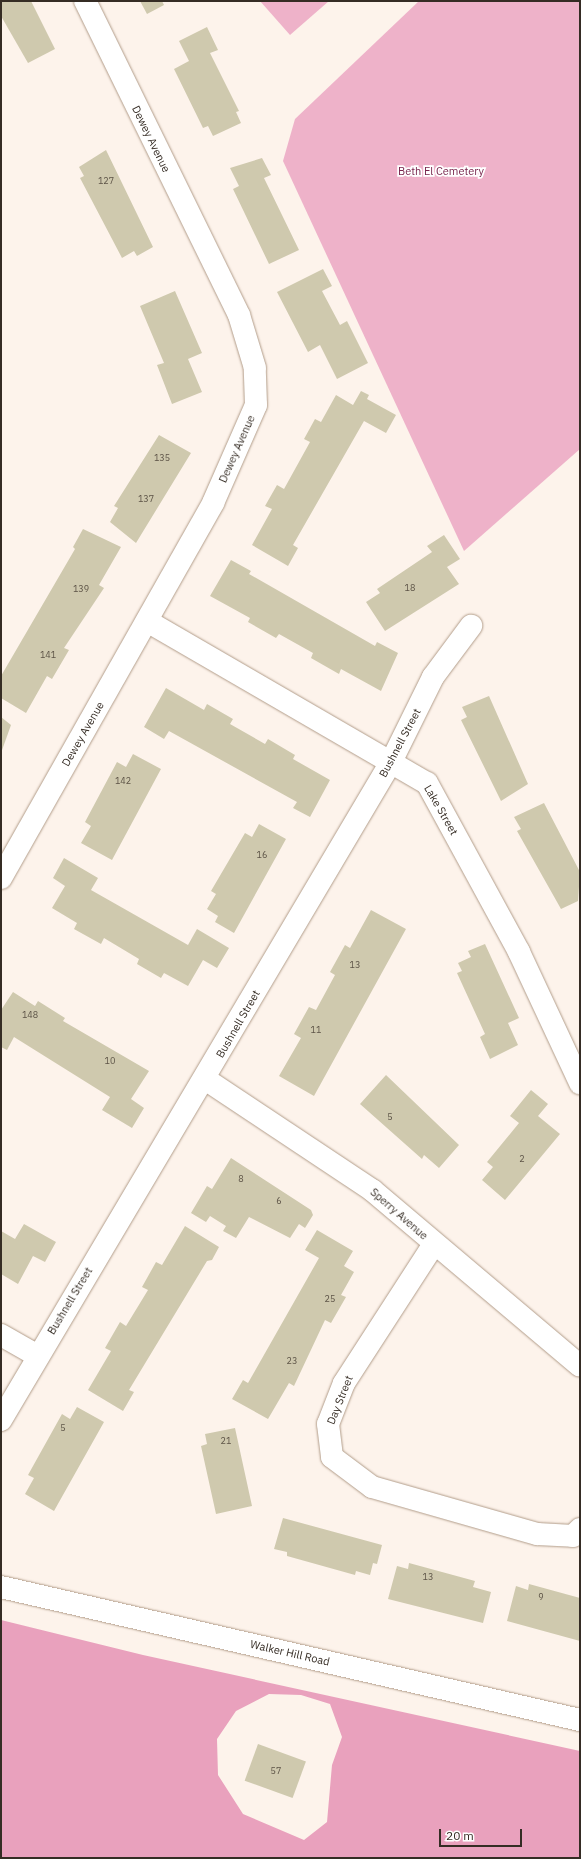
<!DOCTYPE html>
<style>
body{margin:0}
#map{position:relative;width:581px;height:1859px;overflow:hidden;background:#fdf3eb;font-family:"IBM Plex Sans",sans-serif}
div>[style]{position:absolute}
.green>*{inset:0;background:#eeb2c9}
.forest>*{inset:0;background:#e9a1bd}
.building>*{inset:0;background:#cfc9ae;transform-origin:0 0}
.roads{filter:drop-shadow(0 0 1px #b29d8a) drop-shadow(0 0 1px #b29d8a)}
.minor>*{height:22px;margin:-11px;padding:0 11px;transform-origin:11px;border-radius:11px;background:#fff}
span{translate:-50% -50%;white-space:nowrap;text-align:center;line-height:1.15;-webkit-text-stroke:3.5px #fff;paint-order:stroke}
.number-label{font-size:9px;color:#5c5346}
.number-label span{-webkit-text-stroke-width:0}
.street-label{font-size:11px;color:#352c24}
.park-label{font-size:11px;color:#77244c}
.frame{position:absolute;inset:0;border:2px solid #352c24;pointer-events:none}
.scale{position:absolute;left:439px;top:1829px;width:83px;height:18px;box-sizing:border-box;border:2px solid #352c24;border-top:0;padding-left:5px;font-size:12px;line-height:14px;white-space:nowrap;color:#352c24;-webkit-text-stroke:3px #fff;paint-order:stroke}
</style>
<div id="map">
<div class="green">
<i style="clip-path:polygon(260px 1px,329px 1px,290px 35px)"></i>
<i style="clip-path:polygon(419px 1px,580px 1px,580px 449px,464px 551px,283px 161px,295px 119px)"></i>
</div>
<div class="forest">
<i style="clip-path:polygon(evenodd,1px 1620px,143px 1655px,580px 1751px,580px 1858px,1px 1858px,1px 1620px,269px 1694px,301px 1695px,330px 1704px,342px 1737px,332px 1765px,327px 1822px,304px 1840px,243px 1814px,218px 1775px,217px 1739px,236px 1711px,269px 1694px)"></i>
</div>
<div class="building">
<i style="clip-path:polygon(1px 1px,31px 1px,55px 49px,28px 63px,1px 16px)"></i>
<i style="clip-path:polygon(140px 1px,162px 1px,164px 5px,147px 14px)"></i>
<i style="clip-path:polygon(207px 27px,218px 50px,210px 53px,239px 111px,236px 112px,241px 123px,213px 136px,208px 126px,203px 128px,174px 69px,189px 61px,179px 41px)"></i>
<i style="clip-path:polygon(106px 150px,153px 247px,137px 256px,134px 251px,122px 258px,80px 178px,84px 176px,79px 167px)"></i>
<i style="clip-path:polygon(262px 158px,271px 175px,264px 178px,299px 250px,269px 264px,233px 189px,239px 186px,230px 168px)"></i>
<i style="clip-path:polygon(323px 269px,332px 286px,322px 291px,340px 325px,347px 321px,368px 363px,337px 379px,320px 345px,308px 352px,277px 292px)"></i>
<i style="clip-path:polygon(175px 291px,202px 353px,188px 359px,202px 392px,172px 404px,157px 365px,164px 363px,140px 306px)"></i>
<i style="clip-path:polygon(361px 391px,369px 395px,367px 399px,396px 415px,386px 433px,364px 421px,293px 545px,298px 548px,288px 566px,252px 545px,272px 509px,265px 506px,277px 485px,284px 489px,310px 442px,304px 439px,315px 419px,321px 422px,336px 395px,353px 405px)"></i>
<i style="clip-path:polygon(159px 435px,191px 453px,136px 543px,110px 522px,118px 508px,114px 506px)"></i>
<i style="clip-path:polygon(83px 529px,121px 547px,99px 585px,104px 588px,64px 648px,69px 650px,52px 679px,47px 676px,26px 713px,1px 698px,1px 676px,75px 549px,73px 547px)"></i>
<i style="clip-path:polygon(444px 535px,460px 559px,447px 567px,459px 584px,385px 631px,366px 602px,380px 593px,377px 589px,432px 552px,427px 546px)"></i>
<i style="clip-path:polygon(231px 560px,251px 571px,249px 574px,375px 646px,377px 642px,398px 653px,381px 691px,341px 669px,339px 674px,311px 658px,313px 653px,279px 634px,276px 638px,248px 622px,250px 618px,210px 596px)"></i>
<i style="clip-path:polygon(166px 688px,204px 710px,207px 704px,233px 719px,230px 724px,265px 744px,268px 739px,295px 755px,293px 759px,330px 780px,310px 817px,293px 808px,297px 802px,169px 731px,164px 739px,144px 727px)"></i>
<i style="clip-path:polygon(489px 696px,528px 784px,501px 801px,461px 720px,467px 717px,462px 707px)"></i>
<i style="clip-path:polygon(1px 717px,11px 725px,1px 753px)"></i>
<i style="clip-path:polygon(133px 754px,161px 769px,112px 860px,81px 843px,91px 826px,85px 822px,117px 762px,126px 767px)"></i>
<i style="clip-path:polygon(544px 803px,580px 872px,578px 901px,561px 909px,517px 831px,521px 829px,514px 817px)"></i>
<i style="clip-path:polygon(259px 824px,286px 839px,234px 933px,215px 922px,218px 916px,207px 909px,216px 894px,211px 891px,245px 833px,252px 837px)"></i>
<i style="clip-path:polygon(64px 858px,98px 878px,91px 890px,188px 945px,197px 929px,229px 948px,217px 968px,203px 960px,188px 986px,164px 973px,161px 978px,137px 964px,139px 959px,104px 938px,101px 944px,74px 929px,77px 923px,52px 908px,65px 886px,53px 878px)"></i>
<i style="clip-path:polygon(371px 910px,406px 929px,314px 1096px,279px 1076px,301px 1038px,294px 1034px,309px 1007px,316px 1010px,335px 975px,330px 972px,345px 945px,350px 948px)"></i>
<i style="clip-path:polygon(485px 944px,519px 1018px,508px 1023px,518px 1045px,490px 1059px,480px 1037px,485px 1034px,457px 973px,462px 971px,458px 963px,471px 957px,468px 951px)"></i>
<i style="clip-path:polygon(13px 992px,35px 1006px,38px 1001px,65px 1018px,63px 1021px,149px 1071px,131px 1099px,144px 1108px,132px 1128px,102px 1110px,110px 1097px,14px 1037px,7px 1050px,1px 1047px,1px 1010px)"></i>
<i style="clip-path:polygon(386px 1075px,459px 1145px,439px 1168px,424px 1155px,422px 1159px,360px 1104px)"></i>
<i style="clip-path:polygon(531px 1090px,548px 1104px,538px 1116px,560px 1134px,505px 1200px,482px 1180px,493px 1167px,487px 1162px,519px 1123px,510px 1116px)"></i>
<i style="clip-path:polygon(231px 1158px,311px 1210px,313px 1215px,305px 1228px,299px 1224px,290px 1238px,249px 1217px,236px 1238px,223px 1231px,226px 1226px,210px 1216px,206px 1222px,191px 1213px,207px 1186px,212px 1189px)"></i>
<i style="clip-path:polygon(24px 1224px,56px 1242px,45px 1262px,33px 1256px,18px 1284px,1px 1274px,1px 1231px,15px 1239px)"></i>
<i style="clip-path:polygon(185px 1226px,219px 1247px,212px 1260px,207px 1261px,129px 1390px,134px 1392px,123px 1411px,88px 1390px,111px 1351px,105px 1348px,120px 1322px,126px 1326px,148px 1290px,142px 1287px,156px 1262px,162px 1265px)"></i>
<i style="clip-path:polygon(317px 1230px,353px 1251px,344px 1266px,354px 1272px,341px 1295px,346px 1297px,331px 1323px,325px 1320px,294px 1386px,289px 1383px,268px 1419px,232px 1399px,243px 1380px,248px 1383px,319px 1258px,305px 1250px)"></i>
<i style="clip-path:polygon(77px 1407px,104px 1422px,54px 1511px,25px 1494px,34px 1478px,28px 1475px,62px 1414px,70px 1419px)"></i>
<i style="clip-path:polygon(235px 1428px,252px 1506px,216px 1514px,201px 1446px,207px 1444px,205px 1434px)"></i>
<i style="clip-path:polygon(283px 1518px,382px 1545px,377px 1564px,373px 1563px,370px 1575px,356px 1571px,355px 1575px,287px 1556px,287px 1552px,274px 1549px)"></i>
<i style="clip-path:polygon(409px 1563px,475px 1581px,473px 1587px,491px 1592px,483px 1623px,388px 1599px,397px 1566px,408px 1569px)"></i>
<i style="clip-path:polygon(529px 1584px,580px 1598px,580px 1641px,507px 1621px,516px 1586px,528px 1590px)"></i>
<i style="left:258px;top:1744px;width:51px;height:39px;rotate:20deg"></i>
</div>
<div class="roads">
<div class="minor">
<i style="left:147px;top:621px;width:323px;rotate:30.1deg"></i>
<i style="left:427px;top:783px;width:192px;rotate:61.4deg"></i>
<i style="left:519px;top:952px;width:145px;rotate:65deg"></i>
<i style="left:1px;top:878px;width:431px;rotate:-60.5deg"></i>
<i style="left:213px;top:503px;width:107px;rotate:-66.3deg"></i>
<i style="left:256px;top:405px;width:37px;rotate:-92deg"></i>
<i style="left:255px;top:368px;width:55px;rotate:-106.8deg"></i>
<i style="left:239px;top:315px;width:350px;rotate:-116.1deg"></i>
<i style="left:205px;top:1079px;width:201px;rotate:33.6deg"></i>
<i style="left:372px;top:1190px;width:272px;rotate:40.2deg"></i>
<i style="left:434px;top:1244px;width:166px;rotate:122.9deg"></i>
<i style="left:344px;top:1383px;width:44px;rotate:111.3deg"></i>
<i style="left:328px;top:1424px;width:33px;rotate:83deg"></i>
<i style="left:332px;top:1457px;width:50px;rotate:36.9deg"></i>
<i style="left:372px;top:1487px;width:172px;rotate:15.9deg"></i>
<i style="left:537px;top:1534px;width:36px;rotate:3deg"></i>
<i style="left:573px;top:1536px;width:10px;rotate:-45deg"></i>
<i style="left:1px;top:1335px;width:40px;rotate:29.7deg"></i>
<i style="left:1px;top:1420px;width:765px;rotate:-59.34deg"></i>
<i style="left:391px;top:762px;width:95px;rotate:-63.7deg"></i>
<i style="left:433px;top:677px;width:64px;rotate:-53.3deg"></i>
<i style="left:1px;top:1587px;width:594px;rotate:12.94deg"></i>
</div>
</div>
<div class="number-label">
<span style="left:106px;top:181px">127</span>
<span style="left:162px;top:458px">135</span>
<span style="left:146px;top:499px">137</span>
<span style="left:410px;top:588px">18</span>
<span style="left:81px;top:589px">139</span>
<span style="left:48px;top:655px">141</span>
<span style="left:123px;top:781px">142</span>
<span style="left:262px;top:855px">16</span>
<span style="left:355px;top:965px">13</span>
<span style="left:30px;top:1015px">148</span>
<span style="left:316px;top:1030px">11</span>
<span style="left:110px;top:1061px">10</span>
<span style="left:390px;top:1117px">5</span>
<span style="left:522px;top:1159px">2</span>
<span style="left:241px;top:1179px">8</span>
<span style="left:279px;top:1201px">6</span>
<span style="left:330px;top:1299px">25</span>
<span style="left:292px;top:1361px">23</span>
<span style="left:63px;top:1428px">5</span>
<span style="left:226px;top:1441px">21</span>
<span style="left:428px;top:1577px">13</span>
<span style="left:541px;top:1597px">9</span>
<span style="left:276px;top:1771px">57</span>
</div>
<div class="street-label">
<span style="left:151px;top:139px;rotate:64deg">Dewey Avenue</span>
<span style="left:237px;top:449px;rotate:-66deg">Dewey Avenue</span>
<span style="left:83px;top:734px;rotate:-60deg">Dewey Avenue</span>
<span style="left:400px;top:743px;rotate:-62deg">Bushnell Street</span>
<span style="left:441px;top:810px;rotate:60deg">Lake Street</span>
<span style="left:238px;top:1024px;rotate:-60deg">Bushnell Street</span>
<span style="left:399px;top:1214px;rotate:41deg">Sperry Avenue</span>
<span style="left:70px;top:1301px;rotate:-59deg">Bushnell Street</span>
<span style="left:340px;top:1400px;rotate:-68deg">Day Street</span>
<span style="left:290px;top:1653px;rotate:13deg">Walker Hill Road</span>
</div>
<div class="park-label">
<span style="left:441px;top:171px">Beth El Cemetery</span>
</div>
<div class="frame"></div>
<div class="scale">20 m</div>
</div>
